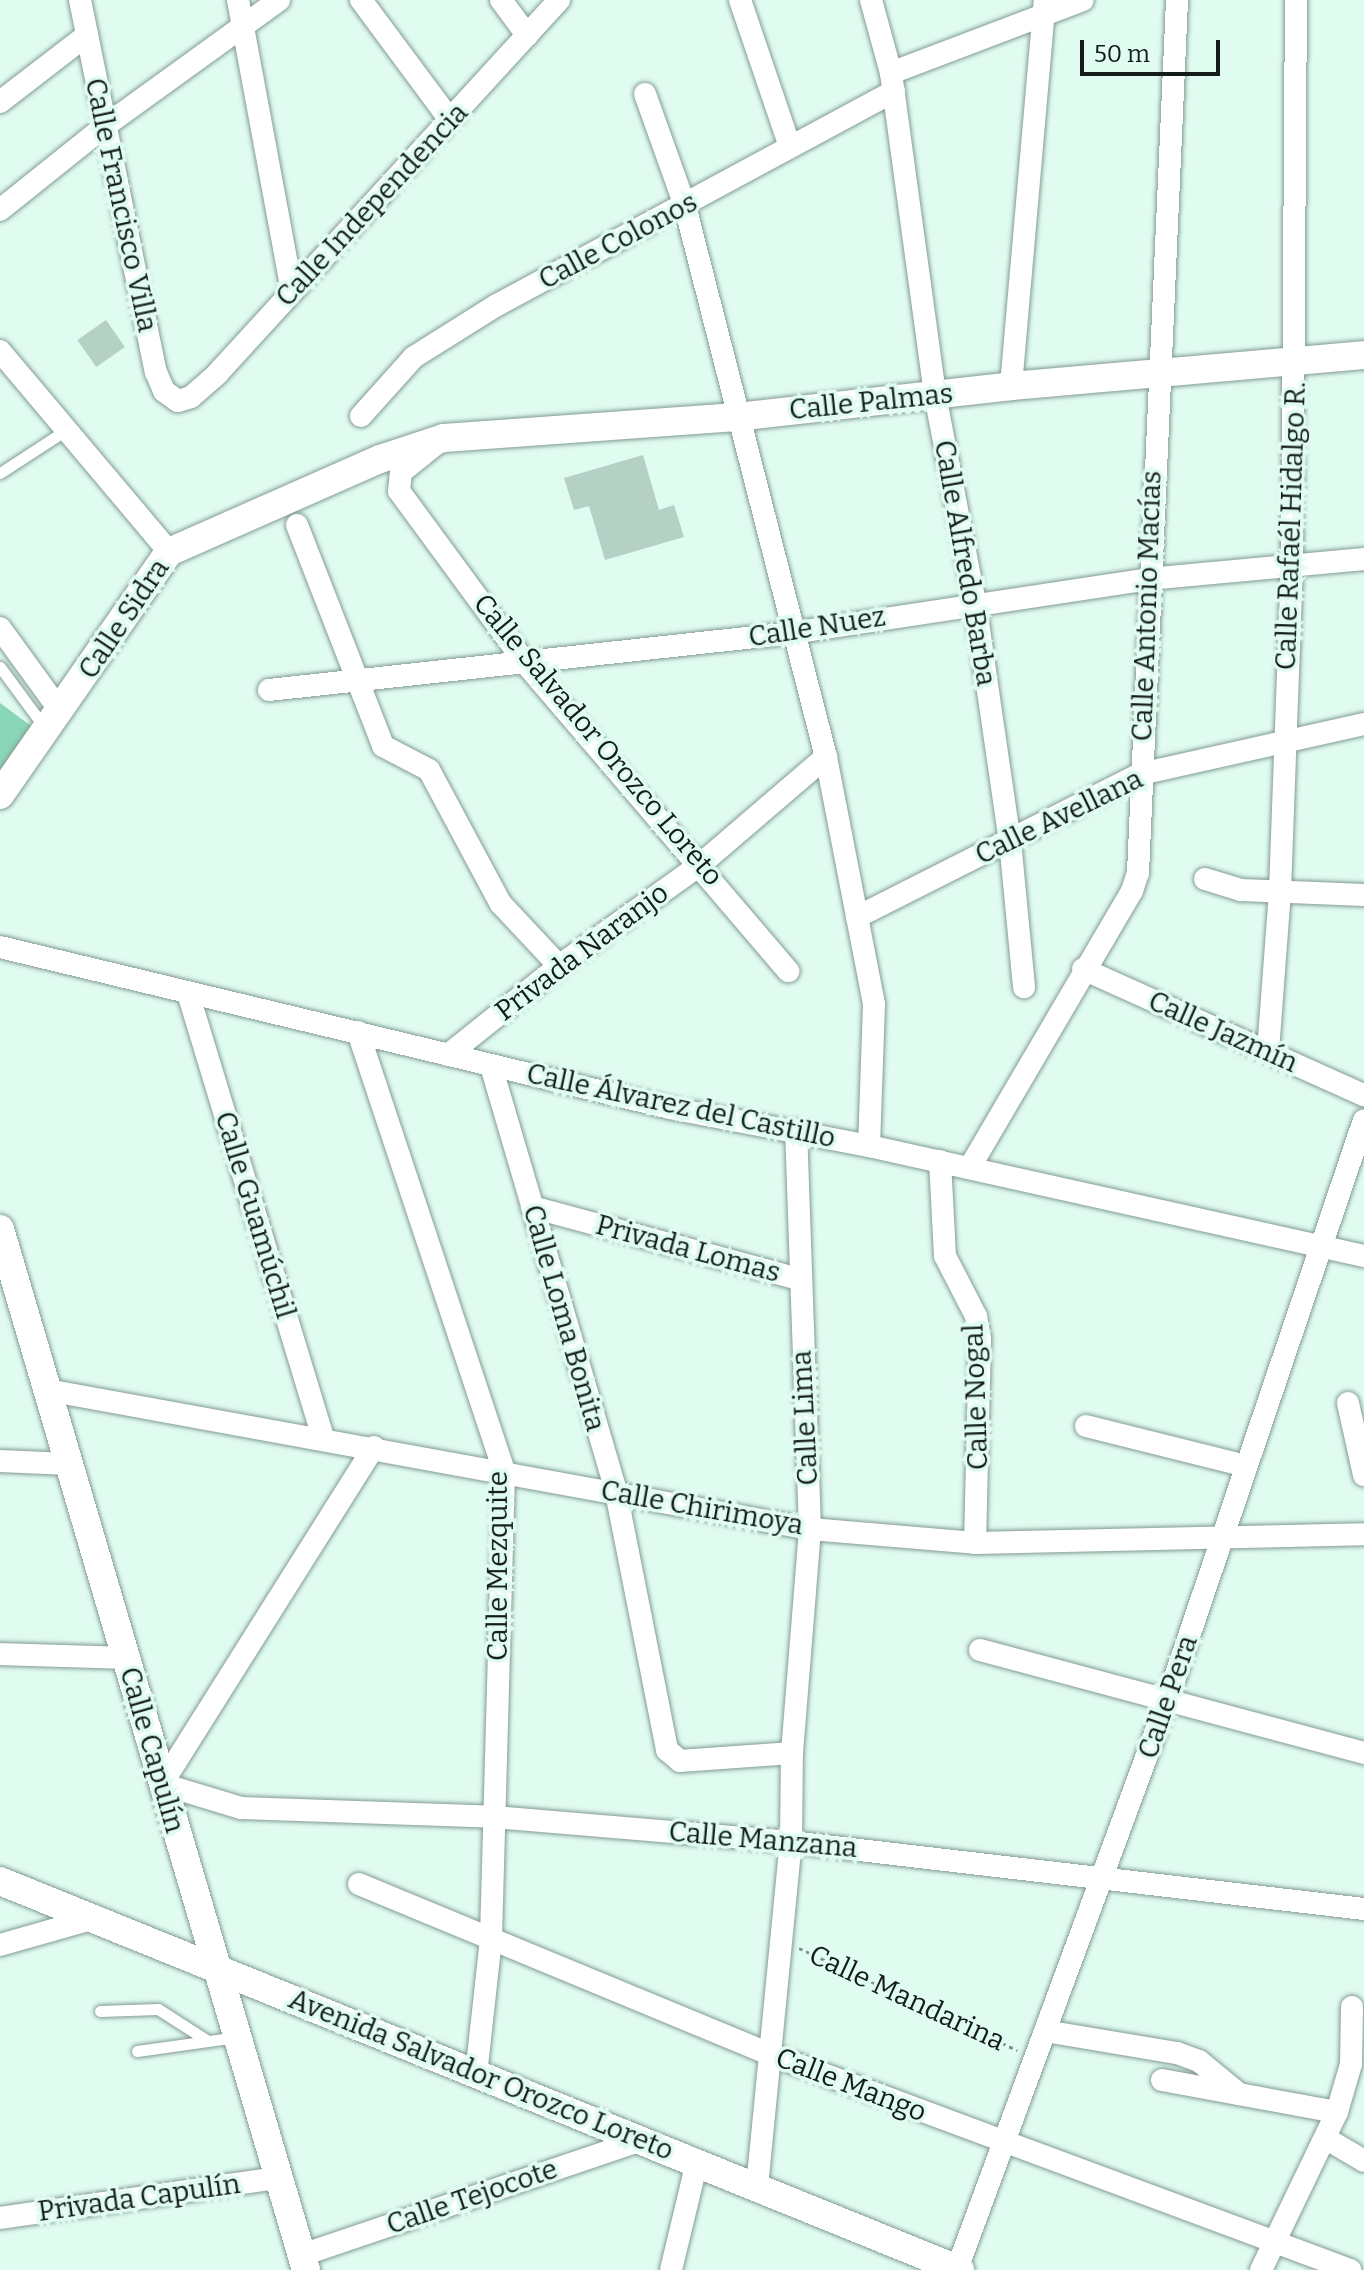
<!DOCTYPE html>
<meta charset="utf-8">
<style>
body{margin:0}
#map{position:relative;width:1364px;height:2270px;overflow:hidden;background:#e0fbf0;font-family:Bitter,serif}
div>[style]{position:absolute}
.green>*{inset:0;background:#8ad6b9}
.building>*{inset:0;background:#b5d0c5;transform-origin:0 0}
.path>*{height:3px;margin-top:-1.5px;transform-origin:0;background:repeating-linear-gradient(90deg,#7e9089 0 4px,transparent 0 8px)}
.roads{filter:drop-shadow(0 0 2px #839c92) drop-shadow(0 0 2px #839c92)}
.service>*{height:11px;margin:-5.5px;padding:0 5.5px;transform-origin:5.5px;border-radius:5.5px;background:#fff}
.minor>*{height:22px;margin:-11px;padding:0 11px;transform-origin:11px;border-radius:11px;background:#fff}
.tertiary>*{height:28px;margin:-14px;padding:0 14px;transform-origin:14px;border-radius:14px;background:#fff}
span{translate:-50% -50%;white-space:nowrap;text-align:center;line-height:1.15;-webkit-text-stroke:7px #e0fbf0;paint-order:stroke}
.street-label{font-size:28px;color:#131c19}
.scale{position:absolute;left:1080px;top:40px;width:140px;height:36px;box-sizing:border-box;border:4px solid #131c19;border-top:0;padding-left:10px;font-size:24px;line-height:28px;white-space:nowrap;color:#131c19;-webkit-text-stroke:6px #e0fbf0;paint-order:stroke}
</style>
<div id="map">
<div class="green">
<i style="clip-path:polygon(0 703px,34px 728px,0 777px)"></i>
</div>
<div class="building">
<i style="left:106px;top:320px;width:33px;height:35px;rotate:55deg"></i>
<i style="clip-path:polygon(643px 455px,659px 510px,674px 505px,684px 537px,605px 560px,589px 506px,574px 510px,564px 478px)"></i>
</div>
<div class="path">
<i style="left:799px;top:1948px;width:241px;rotate:25.1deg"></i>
</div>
<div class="roads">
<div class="service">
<i style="left:0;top:473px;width:79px;rotate:-33.1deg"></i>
<i style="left:0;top:667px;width:76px;rotate:53.6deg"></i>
<i style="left:100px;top:2011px;width:58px;rotate:-2deg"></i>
<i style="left:158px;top:2009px;width:59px;rotate:32.6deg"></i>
<i style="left:137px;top:2051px;width:100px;rotate:-8deg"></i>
</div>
<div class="minor">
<i style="left:80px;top:0;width:380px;rotate:78.5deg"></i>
<i style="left:156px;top:372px;width:21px;rotate:67deg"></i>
<i style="left:164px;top:391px;width:17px;rotate:36deg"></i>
<i style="left:178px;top:401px;width:14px;rotate:-17deg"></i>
<i style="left:191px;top:397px;width:35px;rotate:-41deg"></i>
<i style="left:217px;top:374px;width:507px;rotate:-47.56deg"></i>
<i style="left:238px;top:0;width:296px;rotate:79.5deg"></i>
<i style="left:361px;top:0;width:149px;rotate:53.4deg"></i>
<i style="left:501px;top:0;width:44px;rotate:53.4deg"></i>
<i style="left:740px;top:0;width:152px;rotate:71.2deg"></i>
<i style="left:871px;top:0;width:76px;rotate:74.7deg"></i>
<i style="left:891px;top:73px;width:325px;rotate:82.2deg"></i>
<i style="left:935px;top:395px;width:211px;rotate:79.1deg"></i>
<i style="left:975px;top:602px;width:242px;rotate:81.7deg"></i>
<i style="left:1010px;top:841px;width:147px;rotate:84.5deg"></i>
<i style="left:891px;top:73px;width:205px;rotate:-20.8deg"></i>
<i style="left:645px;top:94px;width:119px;rotate:70.3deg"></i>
<i style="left:685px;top:206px;width:569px;rotate:75.65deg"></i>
<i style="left:826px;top:757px;width:252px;rotate:79deg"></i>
<i style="left:874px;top:1004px;width:142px;rotate:92deg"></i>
<i style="left:0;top:102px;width:110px;rotate:-37.6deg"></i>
<i style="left:0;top:210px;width:134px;rotate:-38.7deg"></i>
<i style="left:105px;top:126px;width:215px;rotate:-35.9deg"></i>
<i style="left:0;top:351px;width:263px;rotate:49.9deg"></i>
<i style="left:1011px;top:386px;width:387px;rotate:-85deg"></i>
<i style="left:361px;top:416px;width:79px;rotate:-48.1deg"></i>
<i style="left:414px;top:357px;width:98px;rotate:-32.1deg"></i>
<i style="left:497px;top:305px;width:451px;rotate:-28.3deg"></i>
<i style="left:435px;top:445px;width:43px;rotate:141.5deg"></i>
<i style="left:401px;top:472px;width:19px;rotate:96deg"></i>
<i style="left:399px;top:491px;width:215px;rotate:53.7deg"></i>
<i style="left:526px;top:664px;width:404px;rotate:49.5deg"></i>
<i style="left:297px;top:525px;width:237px;rotate:68.7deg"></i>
<i style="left:383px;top:746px;width:52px;rotate:27.6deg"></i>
<i style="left:429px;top:770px;width:152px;rotate:61.8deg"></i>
<i style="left:501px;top:904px;width:85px;rotate:46.9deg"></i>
<i style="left:0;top:628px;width:104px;rotate:54deg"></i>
<i style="left:269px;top:690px;width:526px;rotate:-6.22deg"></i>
<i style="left:792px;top:633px;width:360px;rotate:-8.6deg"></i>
<i style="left:1148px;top:579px;width:217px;rotate:-5.3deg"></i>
<i style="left:1205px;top:879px;width:38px;rotate:17deg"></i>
<i style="left:1241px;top:890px;width:123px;rotate:2.3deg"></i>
<i style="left:857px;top:917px;width:317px;rotate:-26.8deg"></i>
<i style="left:1140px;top:774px;width:230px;rotate:-12.6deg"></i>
<i style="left:0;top:947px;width:689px;rotate:13.51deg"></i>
<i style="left:670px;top:1108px;width:203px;rotate:10.8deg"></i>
<i style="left:869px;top:1146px;width:507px;rotate:12.53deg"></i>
<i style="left:1083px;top:969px;width:308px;rotate:24.2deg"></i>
<i style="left:188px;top:993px;width:465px;rotate:73.1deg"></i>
<i style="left:358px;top:1032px;width:464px;rotate:71.6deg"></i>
<i style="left:504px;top:1472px;width:467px;rotate:91.6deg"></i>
<i style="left:491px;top:1939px;width:136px;rotate:96.3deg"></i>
<i style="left:1268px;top:1051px;width:160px;rotate:-85.7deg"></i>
<i style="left:1280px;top:891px;width:325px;rotate:-87.9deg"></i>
<i style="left:1292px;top:566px;width:566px;rotate:-89.6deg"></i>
<i style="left:448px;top:1055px;width:142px;rotate:-38.7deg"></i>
<i style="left:559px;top:966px;width:175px;rotate:-35.7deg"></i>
<i style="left:701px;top:864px;width:165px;rotate:-40.6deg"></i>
<i style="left:491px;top:1066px;width:444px;rotate:73.6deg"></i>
<i style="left:616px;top:1492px;width:263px;rotate:78.8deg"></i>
<i style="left:667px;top:1750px;width:17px;rotate:40deg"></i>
<i style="left:680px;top:1761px;width:112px;rotate:-4.1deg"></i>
<i style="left:940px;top:1161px;width:95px;rotate:87deg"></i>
<i style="left:945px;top:1256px;width:68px;rotate:62.7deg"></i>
<i style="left:976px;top:1316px;width:23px;rotate:80deg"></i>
<i style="left:980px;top:1339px;width:204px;rotate:91.4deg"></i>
<i style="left:970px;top:1167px;width:320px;rotate:-59.6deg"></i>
<i style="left:1132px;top:891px;width:19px;rotate:-72deg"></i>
<i style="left:1138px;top:873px;width:874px;rotate:-87.44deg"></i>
<i style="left:532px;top:1207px;width:277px;rotate:15.1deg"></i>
<i style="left:47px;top:1390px;width:776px;rotate:10.32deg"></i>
<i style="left:810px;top:1529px;width:166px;rotate:4.8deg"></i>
<i style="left:975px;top:1543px;width:389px;rotate:-1.3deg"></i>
<i style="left:1348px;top:1403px;width:74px;rotate:77.5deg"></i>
<i style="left:1086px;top:1426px;width:165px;rotate:14deg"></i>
<i style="left:374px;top:1447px;width:398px;rotate:122.2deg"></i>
<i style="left:162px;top:1784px;width:83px;rotate:16.9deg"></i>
<i style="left:241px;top:1808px;width:253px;rotate:2deg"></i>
<i style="left:494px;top:1817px;width:298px;rotate:4.8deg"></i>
<i style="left:791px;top:1842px;width:577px;rotate:6.67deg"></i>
<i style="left:0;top:1461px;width:69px;rotate:2.5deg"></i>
<i style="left:980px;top:1650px;width:398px;rotate:15deg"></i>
<i style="left:0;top:1654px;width:126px;rotate:1.8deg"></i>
<i style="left:359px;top:1884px;width:447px;rotate:22.5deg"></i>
<i style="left:772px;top:2055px;width:617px;rotate:20.4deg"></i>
<i style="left:0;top:1945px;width:99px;rotate:-15.9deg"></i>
<i style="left:1045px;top:2031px;width:134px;rotate:9.5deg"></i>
<i style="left:1177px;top:2053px;width:23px;rotate:20deg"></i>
<i style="left:1199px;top:2061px;width:52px;rotate:39.5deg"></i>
<i style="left:1162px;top:2080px;width:178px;rotate:10.4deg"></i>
<i style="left:1325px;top:2138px;width:45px;rotate:30.5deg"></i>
<i style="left:757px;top:2187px;width:347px;rotate:-84.4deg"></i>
<i style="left:791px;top:1842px;width:89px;rotate:-89.4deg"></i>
<i style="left:792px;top:1753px;width:225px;rotate:-85.4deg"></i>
<i style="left:810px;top:1529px;width:399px;rotate:-92deg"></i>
<i style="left:0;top:2218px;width:282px;rotate:-8.2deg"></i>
<i style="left:302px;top:2255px;width:359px;rotate:-18.7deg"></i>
<i style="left:957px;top:2269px;width:606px;rotate:-69.71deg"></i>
<i style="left:1167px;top:1701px;width:613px;rotate:-71.27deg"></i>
<i style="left:671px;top:2270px;width:111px;rotate:-76.5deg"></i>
<i style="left:1261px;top:2270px;width:175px;rotate:-64.3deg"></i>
<i style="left:1337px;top:2112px;width:50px;rotate:-73.7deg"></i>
<i style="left:1351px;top:2064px;width:57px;rotate:-89deg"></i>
</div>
<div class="tertiary">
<i style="left:0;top:795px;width:296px;rotate:-55.2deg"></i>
<i style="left:169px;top:552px;width:231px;rotate:-23.8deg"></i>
<i style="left:380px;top:459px;width:67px;rotate:-18.2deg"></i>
<i style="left:444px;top:438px;width:293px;rotate:-4.1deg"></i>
<i style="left:736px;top:417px;width:277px;rotate:-6.4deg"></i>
<i style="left:1011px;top:386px;width:354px;rotate:-5deg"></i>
<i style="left:0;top:1229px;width:1085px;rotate:73.62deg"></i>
<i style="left:0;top:1881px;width:1036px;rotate:22.06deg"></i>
</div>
</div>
<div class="street-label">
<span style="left:121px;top:205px;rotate:78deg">Calle Francisco Villa</span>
<span style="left:372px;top:205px;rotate:-47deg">Calle Independencia</span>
<span style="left:618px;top:241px;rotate:-28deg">Calle Colonos</span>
<span style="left:871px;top:402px;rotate:-6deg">Calle Palmas</span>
<span style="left:1291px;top:526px;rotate:-88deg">Calle Rafaél Hidalgo R.</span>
<span style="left:965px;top:563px;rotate:80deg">Calle Alfredo Barba</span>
<span style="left:1147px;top:606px;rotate:-88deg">Calle Antonio Macías</span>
<span style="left:124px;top:619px;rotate:-56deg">Calle Sidra</span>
<span style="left:817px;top:627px;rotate:-9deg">Calle Nuez</span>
<span style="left:598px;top:740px;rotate:50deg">Calle Salvador Orozco Loreto</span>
<span style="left:1059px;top:817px;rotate:-26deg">Calle Avellana</span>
<span style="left:582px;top:952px;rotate:-37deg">Privada Naranjo</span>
<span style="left:1223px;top:1032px;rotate:24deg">Calle Jazmín</span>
<span style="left:681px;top:1106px;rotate:12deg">Calle Álvarez del Castillo</span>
<span style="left:255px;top:1215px;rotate:73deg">Calle Guamúchil</span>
<span style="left:688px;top:1249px;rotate:15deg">Privada Lomas</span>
<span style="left:564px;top:1318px;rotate:74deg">Calle Loma Bonita</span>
<span style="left:976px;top:1397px;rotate:-92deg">Calle Nogal</span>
<span style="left:805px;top:1418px;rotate:-93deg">Calle Lima</span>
<span style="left:702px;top:1508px;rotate:10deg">Calle Chirimoya</span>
<span style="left:498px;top:1566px;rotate:-90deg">Calle Mezquite</span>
<span style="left:1168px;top:1697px;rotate:-71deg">Calle Pera</span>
<span style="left:152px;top:1750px;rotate:74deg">Calle Capulín</span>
<span style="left:763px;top:1840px;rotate:5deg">Calle Manzana</span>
<span style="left:907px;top:1998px;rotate:25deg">Calle Mandarina</span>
<span style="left:481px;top:2075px;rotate:22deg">Avenida Salvador Orozco Loreto</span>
<span style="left:851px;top:2085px;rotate:21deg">Calle Mango</span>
<span style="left:472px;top:2197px;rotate:-19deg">Calle Tejocote</span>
<span style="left:139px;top:2198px;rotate:-8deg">Privada Capulín</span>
</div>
<div class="scale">50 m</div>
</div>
